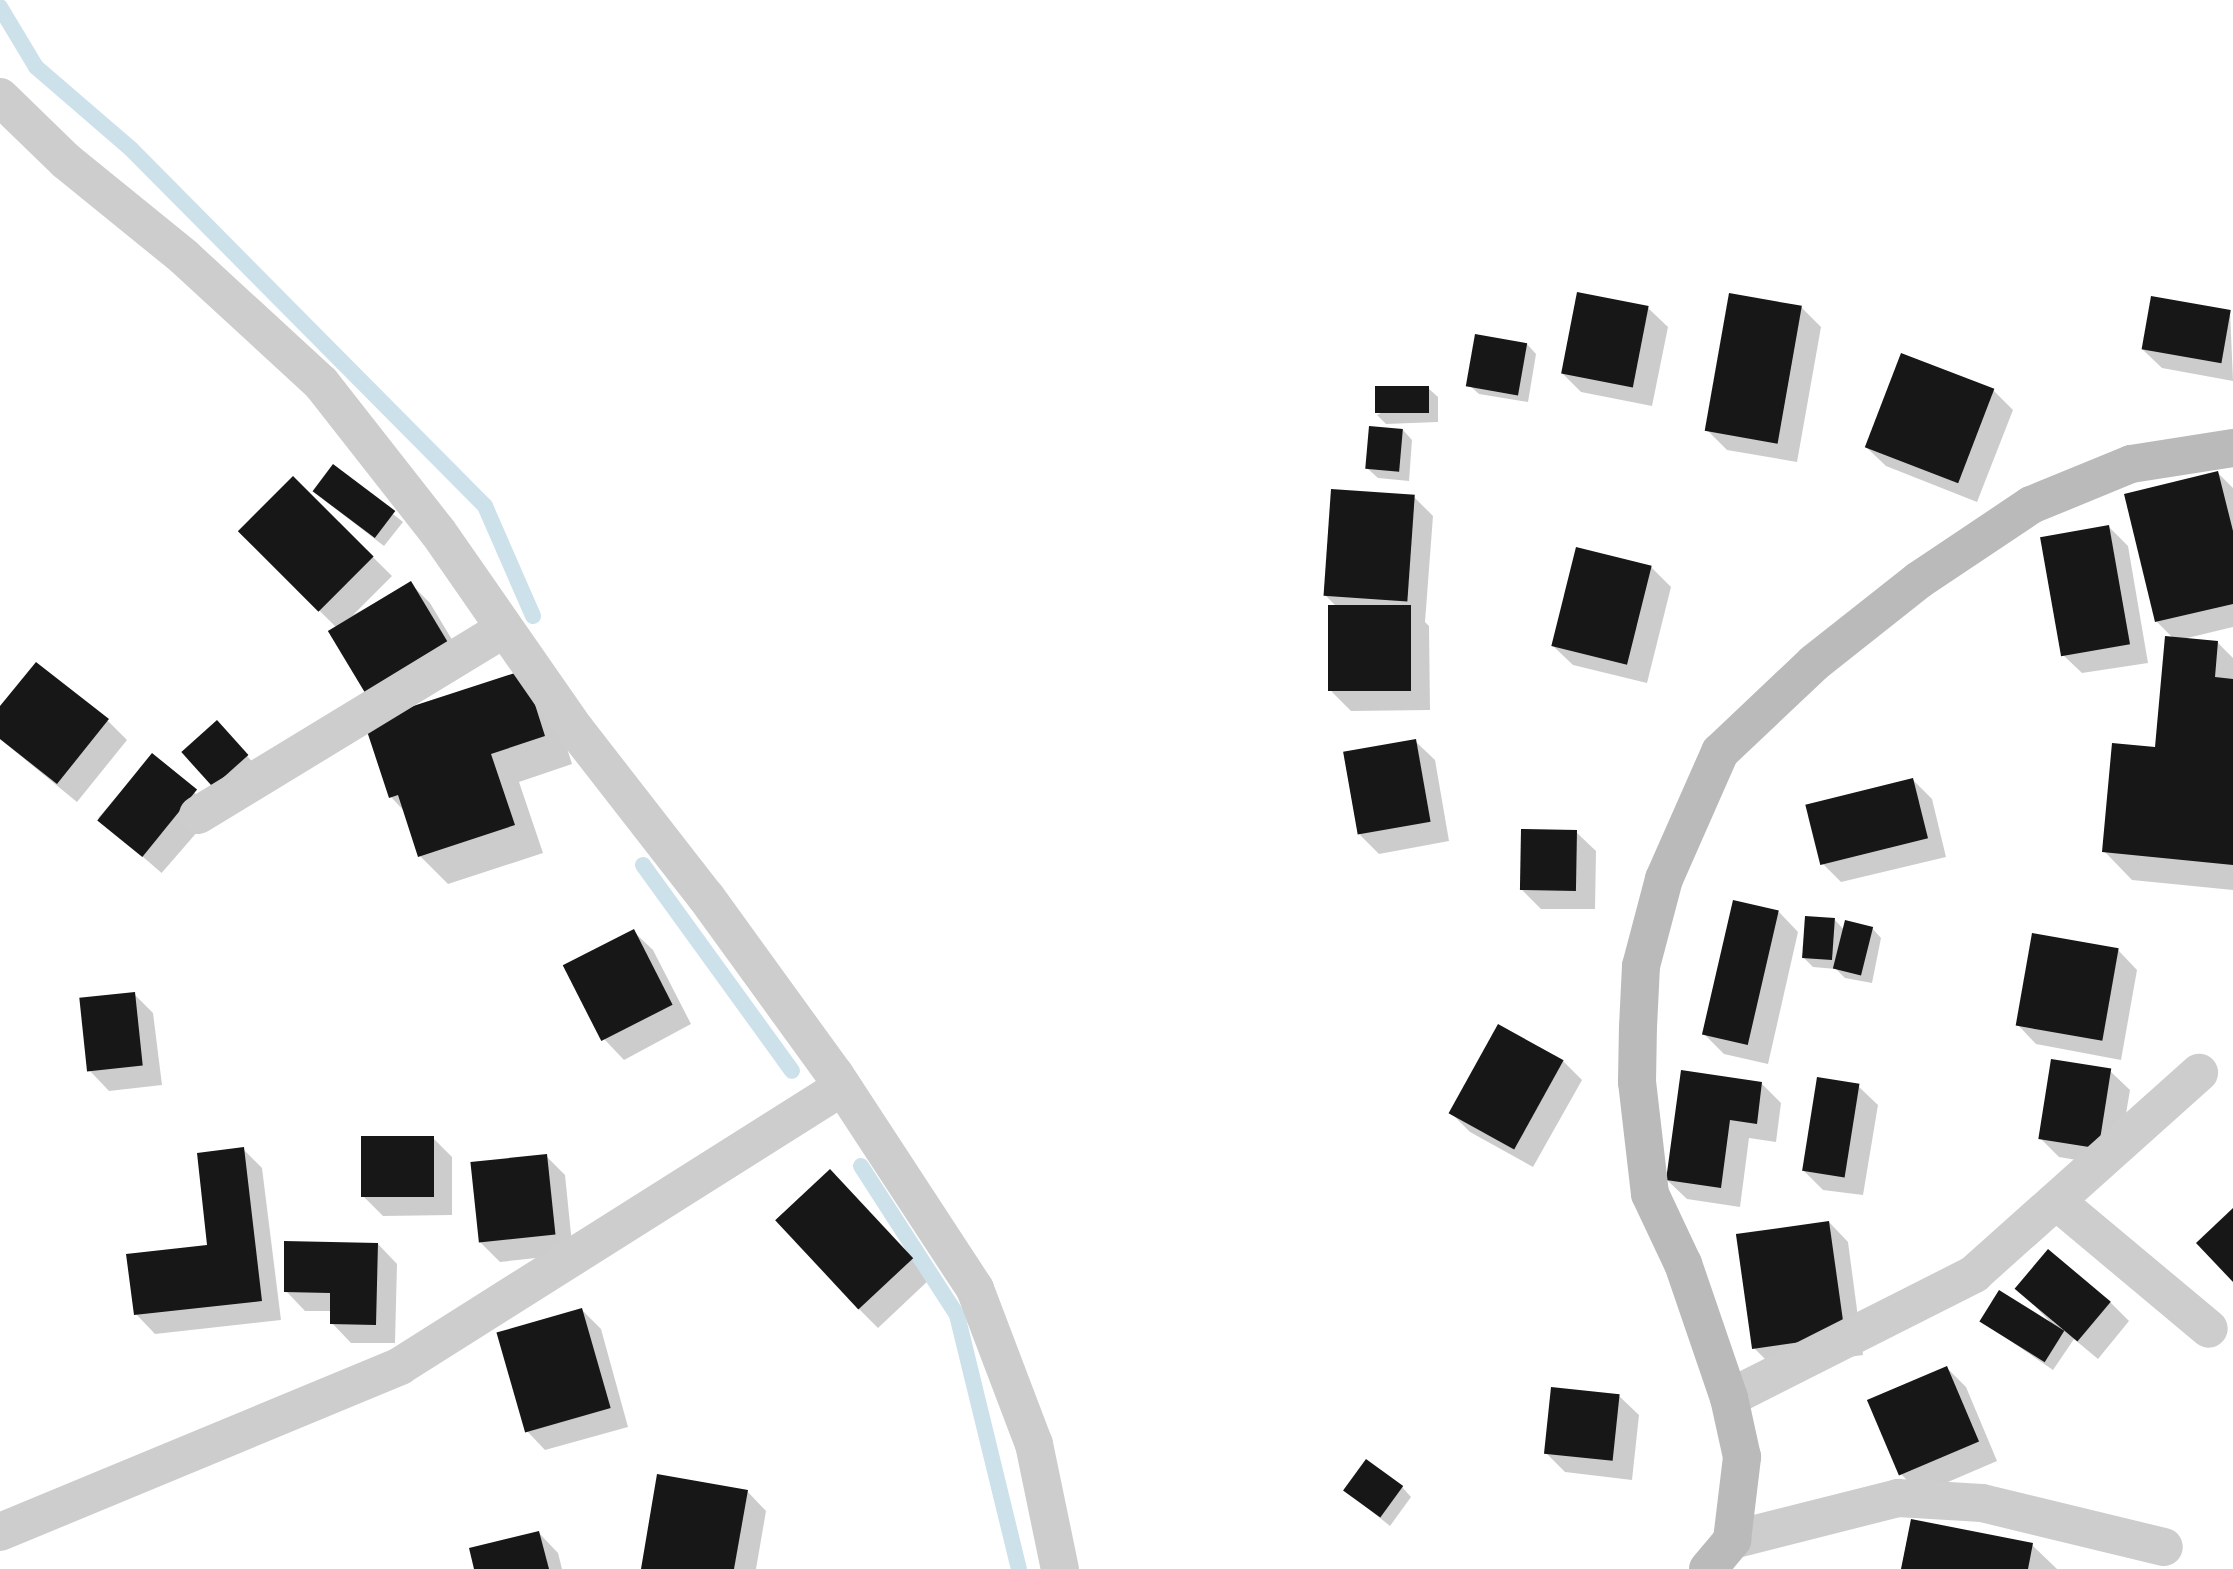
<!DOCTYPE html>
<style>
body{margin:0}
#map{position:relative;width:2233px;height:1569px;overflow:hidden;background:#fff;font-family:Lato,sans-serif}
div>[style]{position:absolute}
.shadow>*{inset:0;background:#0003;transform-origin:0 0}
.stream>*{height:16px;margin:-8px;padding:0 8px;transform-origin:8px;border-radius:8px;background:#cde1eb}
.building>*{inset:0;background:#171717;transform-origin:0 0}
.minor>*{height:38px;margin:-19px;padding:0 19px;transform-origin:19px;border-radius:19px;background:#cdcdcd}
.secondary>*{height:38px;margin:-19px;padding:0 19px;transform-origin:19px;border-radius:19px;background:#bababa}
span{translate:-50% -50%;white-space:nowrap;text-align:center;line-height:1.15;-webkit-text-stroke:7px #fff;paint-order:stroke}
</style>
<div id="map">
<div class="shadow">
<i style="clip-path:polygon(1801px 307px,1821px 327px,1797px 462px,1727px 450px,1707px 430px)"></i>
<i style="clip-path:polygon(1648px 308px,1668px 327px,1652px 406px,1581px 392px,1562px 373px)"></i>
<i style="clip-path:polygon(2230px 311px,2233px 381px,2162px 368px,2142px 349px)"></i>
<i style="clip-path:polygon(1527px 344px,1536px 354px,1528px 402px,1479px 394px,1469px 385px)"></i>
<i style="clip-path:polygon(1428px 388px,1438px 397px,1438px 422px,1386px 424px,1377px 415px)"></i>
<i style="clip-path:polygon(1993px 390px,2013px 410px,1977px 502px,1886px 466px,1866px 447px)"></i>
<i style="clip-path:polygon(1403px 430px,1412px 440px,1409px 481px,1378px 478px,1368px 469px)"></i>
<i style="clip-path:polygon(334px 467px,403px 522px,384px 546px,324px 500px)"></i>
<i style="clip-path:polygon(2218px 473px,2233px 488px,2233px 627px,2183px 639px,2218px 643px,2233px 658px,2233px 890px,2132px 880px,2104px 851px,2157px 749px,2174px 639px,2157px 622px)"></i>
<i style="clip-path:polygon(293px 478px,392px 576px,353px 615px,411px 584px,430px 603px,469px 668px,388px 715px,552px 701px,572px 764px,519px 782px,543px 853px,448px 884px,420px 856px,405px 812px,391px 797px,388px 717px,336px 627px,240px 532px)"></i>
<i style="clip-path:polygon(1414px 497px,1433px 516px,1425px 622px,1429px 626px,1430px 710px,1351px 711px,1332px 692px,1338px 608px,1325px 595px)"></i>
<i style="clip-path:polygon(2109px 527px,2128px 546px,2148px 663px,2082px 673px,2062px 654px)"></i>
<i style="clip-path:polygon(1651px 567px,1671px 587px,1647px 683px,1573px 665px,1553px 646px)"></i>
<i style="clip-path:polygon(0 709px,108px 721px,127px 740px,77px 802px,0 739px)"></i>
<i style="clip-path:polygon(226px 732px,256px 766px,213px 785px)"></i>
<i style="clip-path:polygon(1415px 741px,1435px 760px,1449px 841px,1379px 854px,1360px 835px)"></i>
<i style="left:152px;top:756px;width:84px;height:82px;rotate:41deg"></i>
<i style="clip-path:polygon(1913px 780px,1932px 799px,1946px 857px,1841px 882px,1821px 862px)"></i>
<i style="clip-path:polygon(1576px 832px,1596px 851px,1595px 909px,1541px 909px,1521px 889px)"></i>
<i style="clip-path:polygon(1779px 912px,1798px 932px,1768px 1064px,1724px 1054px,1705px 1035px)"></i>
<i style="clip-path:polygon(1835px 920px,1844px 930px,1872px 928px,1881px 938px,1872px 983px,1845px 978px,1836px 969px,1813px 967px,1804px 958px)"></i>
<i style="clip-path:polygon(633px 931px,653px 950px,691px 1024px,624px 1060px,605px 1040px,565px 966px)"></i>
<i style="clip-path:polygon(2118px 950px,2137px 970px,2121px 1060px,2036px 1044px,2017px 1024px)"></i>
<i style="clip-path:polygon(134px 994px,153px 1013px,162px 1085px,109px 1091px,90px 1071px)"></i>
<i style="clip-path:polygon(1563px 1061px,1582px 1080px,1533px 1167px,1470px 1132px,1451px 1113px)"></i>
<i style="clip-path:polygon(2110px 1071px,2130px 1090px,2117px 1167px,2059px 1157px,2040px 1138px)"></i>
<i style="clip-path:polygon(1761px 1083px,1781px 1103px,1776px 1142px,1749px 1138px,1740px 1207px,1687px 1199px,1667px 1180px)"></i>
<i style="clip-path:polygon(1858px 1086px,1878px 1105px,1863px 1195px,1823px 1190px,1803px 1170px)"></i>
<i style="clip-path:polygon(433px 1138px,452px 1157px,452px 1215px,383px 1216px,363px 1196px)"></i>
<i style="clip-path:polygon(243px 1149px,262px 1168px,281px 1320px,155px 1334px,136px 1314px,209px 1246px)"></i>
<i style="clip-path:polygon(546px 1156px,565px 1175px,573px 1254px,500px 1262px,480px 1242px)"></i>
<i style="clip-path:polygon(849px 1191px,930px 1279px,878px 1328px,858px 1308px)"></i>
<i style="clip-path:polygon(1829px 1222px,1848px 1242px,1863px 1355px,1773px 1367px,1754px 1348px)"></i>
<i style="clip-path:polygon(378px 1244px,397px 1264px,395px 1343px,351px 1343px,332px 1323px,332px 1311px,305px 1311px,286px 1291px)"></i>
<i style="clip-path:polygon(2018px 1289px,2110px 1302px,2129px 1321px,2098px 1359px,2074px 1339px,2053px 1370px,1981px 1321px,2058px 1330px)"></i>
<i style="clip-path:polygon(582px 1310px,601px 1329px,628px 1427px,545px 1450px,526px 1430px)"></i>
<i style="clip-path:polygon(1947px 1368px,1966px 1387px,1997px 1461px,1920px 1494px,1901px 1474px)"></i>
<i style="clip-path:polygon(1619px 1396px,1639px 1415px,1632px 1480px,1565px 1472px,1546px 1453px)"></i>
<i style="clip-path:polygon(1402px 1487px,1411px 1497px,1390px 1526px,1345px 1490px)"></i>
<i style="clip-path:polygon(747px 1491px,766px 1511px,756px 1569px,642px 1569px)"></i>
<i style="clip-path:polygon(539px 1533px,558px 1553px,562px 1569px,476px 1569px)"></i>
<i style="clip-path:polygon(2032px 1545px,2057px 1569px,1903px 1569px)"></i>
</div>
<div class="stream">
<i style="left:0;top:7px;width:70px;rotate:59deg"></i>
<i style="left:36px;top:67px;width:125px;rotate:40.8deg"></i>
<i style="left:131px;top:149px;width:503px;rotate:45.24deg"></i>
<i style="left:485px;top:506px;width:120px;rotate:66.4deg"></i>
<i style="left:643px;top:865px;width:254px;rotate:54.1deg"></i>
<i style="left:861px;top:1166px;width:177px;rotate:57.2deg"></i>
<i style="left:957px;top:1315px;width:261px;rotate:76.3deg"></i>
</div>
<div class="building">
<i style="left:1577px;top:292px;width:73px;height:83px;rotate:11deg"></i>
<i style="left:1729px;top:293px;width:74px;height:140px;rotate:10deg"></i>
<i style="left:2151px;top:296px;width:81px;height:54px;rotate:10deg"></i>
<i style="left:1475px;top:334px;width:53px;height:53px;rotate:10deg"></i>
<i style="left:1901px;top:353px;width:100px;height:101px;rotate:21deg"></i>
<i style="left:1429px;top:386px;width:27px;height:54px;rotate:90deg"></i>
<i style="left:1369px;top:426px;width:34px;height:43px;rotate:5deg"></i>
<i style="left:333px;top:464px;width:78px;height:34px;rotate:37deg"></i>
<i style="clip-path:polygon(2218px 471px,2233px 531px,2233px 604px,2155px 622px,2124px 494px)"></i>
<i style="left:293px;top:476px;width:114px;height:78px;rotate:45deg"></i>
<i style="left:1331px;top:489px;width:84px;height:107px;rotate:4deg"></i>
<i style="left:2109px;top:525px;width:121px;height:70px;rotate:80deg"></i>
<i style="left:1576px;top:547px;width:78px;height:102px;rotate:14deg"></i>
<i style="left:411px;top:581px;width:78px;height:97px;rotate:59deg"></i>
<i style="left:1411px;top:605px;width:86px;height:83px;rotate:90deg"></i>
<i style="clip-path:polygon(2165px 636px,2218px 641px,2215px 677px,2233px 679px,2233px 865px,2102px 852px,2112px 743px,2155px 747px)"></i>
<i style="clip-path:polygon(36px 662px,109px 719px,57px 784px,0 739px,0 706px)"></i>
<i style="clip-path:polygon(524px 670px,545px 736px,491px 754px,515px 825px,418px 857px,398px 795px,389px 798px,364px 722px)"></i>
<i style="left:217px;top:720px;width:47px;height:48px;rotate:48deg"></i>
<i style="left:1416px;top:739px;width:84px;height:74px;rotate:80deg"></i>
<i style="left:152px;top:753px;width:58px;height:87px;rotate:39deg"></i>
<i style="left:1913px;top:778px;width:62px;height:111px;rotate:76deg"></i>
<i style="left:1521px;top:829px;width:56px;height:61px;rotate:1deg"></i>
<i style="left:1733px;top:900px;width:47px;height:138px;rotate:13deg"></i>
<i style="left:1805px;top:916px;width:30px;height:42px;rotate:4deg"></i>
<i style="left:1845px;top:920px;width:29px;height:50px;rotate:14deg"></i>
<i style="left:634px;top:929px;width:85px;height:80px;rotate:63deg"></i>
<i style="left:2032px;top:933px;width:88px;height:94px;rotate:10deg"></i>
<i style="left:135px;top:992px;width:74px;height:56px;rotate:84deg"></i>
<i style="left:1498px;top:1024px;width:75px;height:102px;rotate:29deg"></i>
<i style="left:2051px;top:1059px;width:61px;height:81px;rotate:9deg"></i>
<i style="clip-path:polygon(1681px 1070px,1762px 1082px,1757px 1124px,1730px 1120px,1721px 1188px,1666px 1180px)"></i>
<i style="left:1817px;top:1077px;width:43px;height:95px;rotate:9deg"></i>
<i style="left:361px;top:1136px;width:73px;height:61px"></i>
<i style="clip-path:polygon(244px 1147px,262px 1301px,134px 1315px,126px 1254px,207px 1245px,197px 1153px)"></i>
<i style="left:547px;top:1154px;width:81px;height:77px;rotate:84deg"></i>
<i style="left:830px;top:1169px;width:122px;height:75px;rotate:47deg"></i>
<i style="clip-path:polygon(2233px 1208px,2233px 1282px,2196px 1243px)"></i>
<i style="left:1829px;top:1221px;width:116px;height:94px;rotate:82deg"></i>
<i style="clip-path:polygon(284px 1241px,378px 1243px,376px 1325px,330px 1324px,330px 1293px,284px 1292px)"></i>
<i style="left:2048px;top:1249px;width:82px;height:52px;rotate:40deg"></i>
<i style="left:1999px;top:1290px;width:77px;height:37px;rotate:32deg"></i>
<i style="left:582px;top:1308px;width:104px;height:89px;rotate:74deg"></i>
<i style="left:1947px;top:1366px;width:82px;height:87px;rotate:67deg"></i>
<i style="left:1551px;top:1387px;width:69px;height:67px;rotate:6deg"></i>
<i style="left:1366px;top:1459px;width:46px;height:39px;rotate:36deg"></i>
<i style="clip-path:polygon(657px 1474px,748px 1490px,734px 1569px,641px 1569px)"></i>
<i style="clip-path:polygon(1911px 1519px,2033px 1543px,2028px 1569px,1901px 1569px)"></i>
<i style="clip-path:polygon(539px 1531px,549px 1569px,474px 1569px,469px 1548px)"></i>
</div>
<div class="minor">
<i style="left:0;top:97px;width:92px;rotate:44.1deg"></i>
<i style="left:66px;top:161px;width:152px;rotate:39.1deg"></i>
<i style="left:184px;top:257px;width:186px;rotate:42.6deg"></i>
<i style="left:321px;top:383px;width:189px;rotate:51.9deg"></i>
<i style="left:438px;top:532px;width:240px;rotate:55.2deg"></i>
<i style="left:575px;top:729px;width:213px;rotate:52.1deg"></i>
<i style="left:706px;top:897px;width:220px;rotate:54.1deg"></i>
<i style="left:835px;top:1075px;width:256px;rotate:56.8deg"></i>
<i style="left:975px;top:1289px;width:166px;rotate:69.2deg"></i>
<i style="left:1034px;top:1444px;width:128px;rotate:78.3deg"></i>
<i style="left:198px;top:815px;width:358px;rotate:-31.3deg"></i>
<i style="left:2056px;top:1201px;width:199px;rotate:39.9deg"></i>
<i style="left:1729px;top:1398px;width:275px;rotate:-26.8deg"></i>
<i style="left:1974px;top:1274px;width:302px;rotate:-41.8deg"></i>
<i style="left:0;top:1532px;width:433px;rotate:-22.5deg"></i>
<i style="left:400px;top:1366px;width:523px;rotate:-32.26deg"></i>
<i style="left:1732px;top:1540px;width:171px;rotate:-14.2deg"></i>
<i style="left:1898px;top:1498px;width:84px;rotate:3.4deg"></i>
<i style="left:1982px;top:1503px;width:187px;rotate:13.6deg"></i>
</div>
<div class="secondary">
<i style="left:1708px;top:1569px;width:38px;rotate:-50deg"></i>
<i style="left:1732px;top:1540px;width:84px;rotate:-83.1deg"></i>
<i style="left:1742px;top:1457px;width:60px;rotate:-102.4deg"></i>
<i style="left:1729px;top:1398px;width:142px;rotate:-108.9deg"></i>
<i style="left:1683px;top:1264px;width:77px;rotate:-115.2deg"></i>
<i style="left:1650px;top:1194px;width:113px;rotate:-96.6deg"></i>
<i style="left:1637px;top:1082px;width:55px;rotate:-89deg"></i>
<i style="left:1638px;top:1027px;width:61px;rotate:-87.2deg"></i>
<i style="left:1641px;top:966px;width:90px;rotate:-75.2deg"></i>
<i style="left:1664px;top:879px;width:139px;rotate:-66.2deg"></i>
<i style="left:1720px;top:752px;width:129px;rotate:-43.4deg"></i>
<i style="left:1814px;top:663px;width:134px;rotate:-38.3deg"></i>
<i style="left:1919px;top:580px;width:135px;rotate:-33.8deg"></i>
<i style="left:2031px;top:505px;width:108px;rotate:-22.3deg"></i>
<i style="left:2131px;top:464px;width:103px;rotate:-8.9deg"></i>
</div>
</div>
